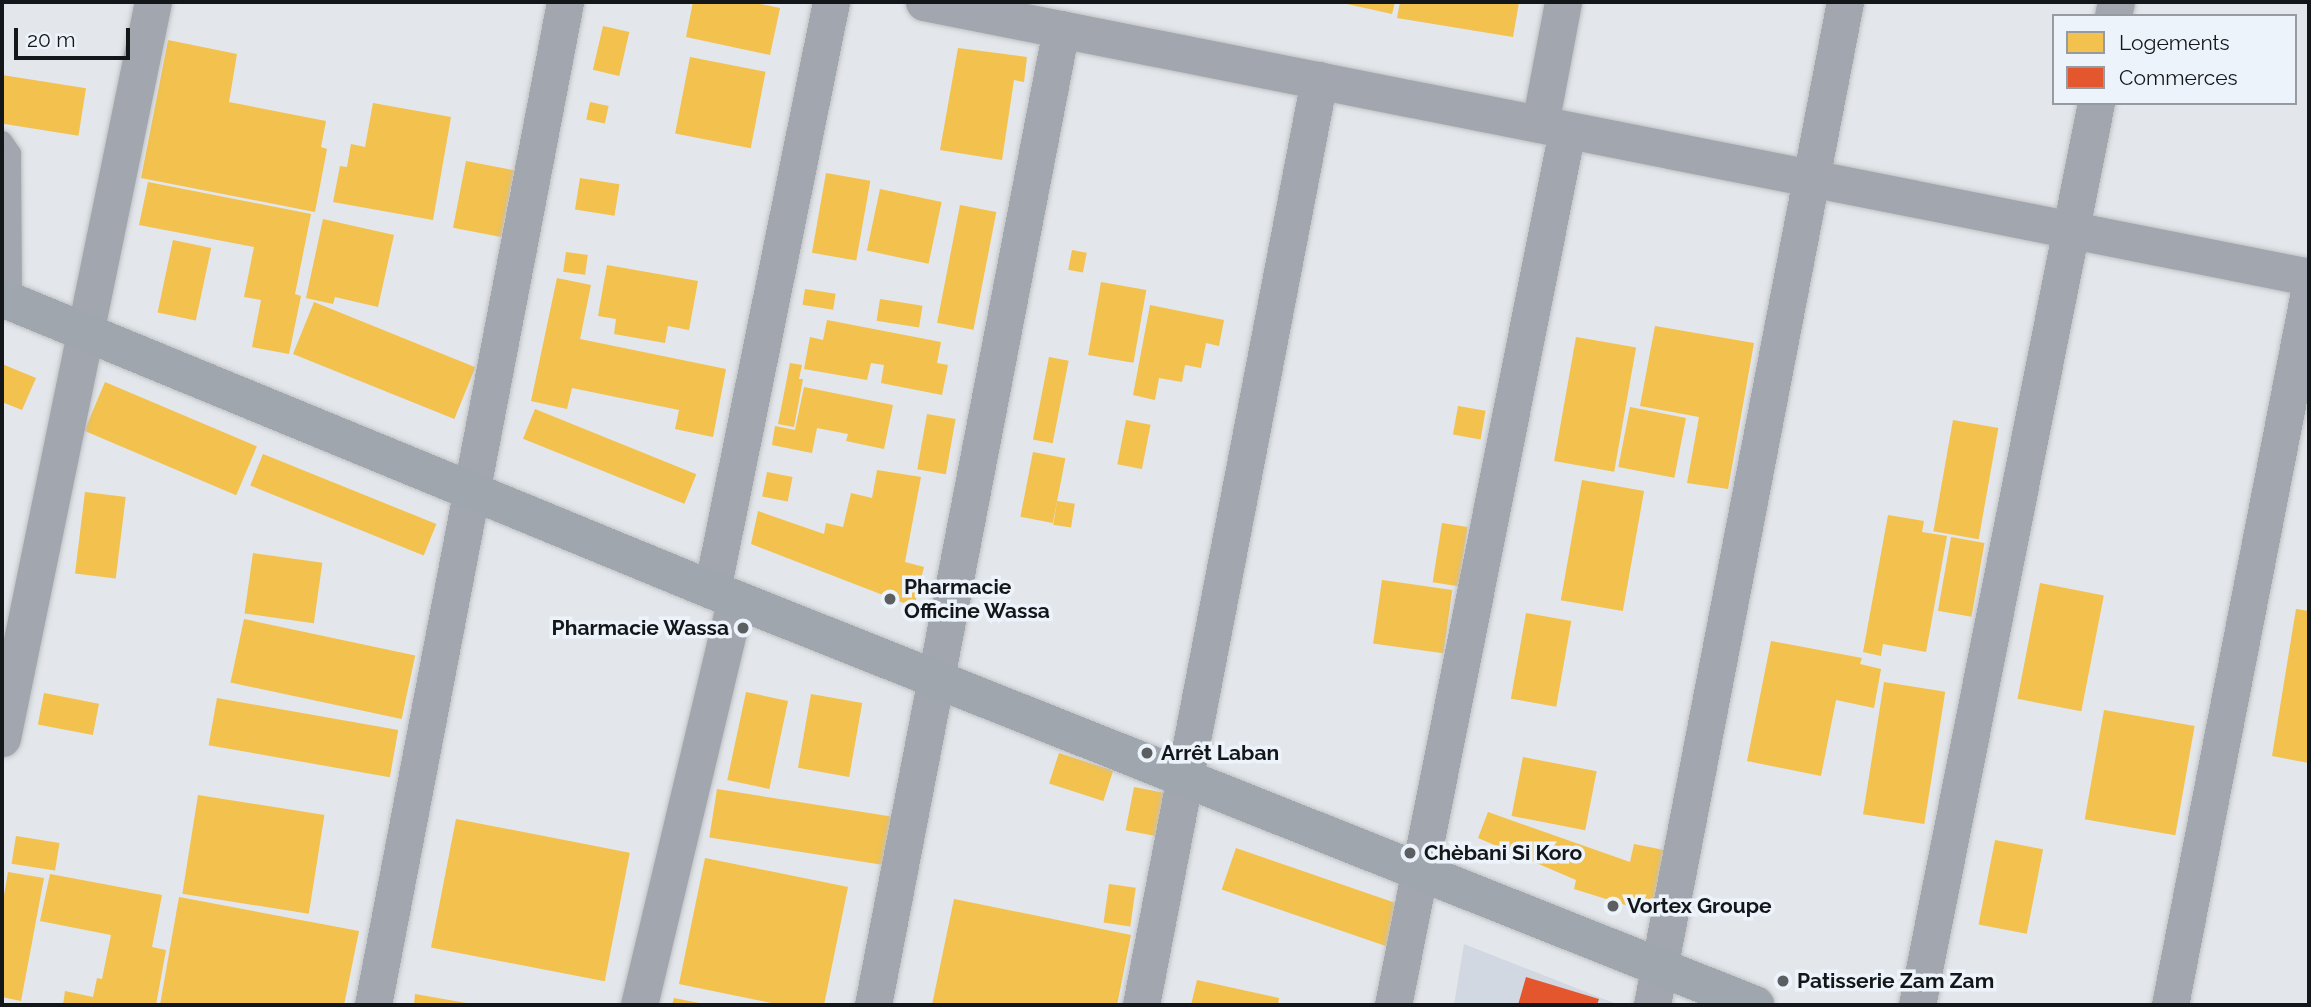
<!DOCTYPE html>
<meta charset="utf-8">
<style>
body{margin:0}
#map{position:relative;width:2311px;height:1007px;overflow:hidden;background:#e3e6ea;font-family:Raleway,sans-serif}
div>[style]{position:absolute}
.built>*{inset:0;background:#d1d8e1}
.homes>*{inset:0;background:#f2c14e;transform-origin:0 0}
.shops>*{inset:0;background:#e4572e}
.roads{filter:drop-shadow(0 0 2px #bfc1c4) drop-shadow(0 0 2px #bfc1c4)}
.service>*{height:19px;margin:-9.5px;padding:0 9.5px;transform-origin:9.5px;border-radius:9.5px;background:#a2a6ae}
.minor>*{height:37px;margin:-18.5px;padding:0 18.5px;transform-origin:18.5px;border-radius:18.5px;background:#a2a6ae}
.secondary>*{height:38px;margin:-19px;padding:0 19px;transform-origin:19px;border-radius:19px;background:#a0a6ae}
.dots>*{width:19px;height:19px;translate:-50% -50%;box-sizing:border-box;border:4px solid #edf3fb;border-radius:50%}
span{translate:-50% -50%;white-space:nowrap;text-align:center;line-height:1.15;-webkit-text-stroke:7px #edf3fb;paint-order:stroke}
.poi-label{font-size:21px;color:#141719;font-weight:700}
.left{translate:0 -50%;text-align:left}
.right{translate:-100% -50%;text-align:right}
.frame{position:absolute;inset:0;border:4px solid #141719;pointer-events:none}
.legend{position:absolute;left:2052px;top:14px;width:245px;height:91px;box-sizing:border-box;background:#edf3fb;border:2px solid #969ba1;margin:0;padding:9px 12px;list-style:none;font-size:21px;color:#141719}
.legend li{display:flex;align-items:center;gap:14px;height:35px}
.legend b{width:35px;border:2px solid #969ba1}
.scale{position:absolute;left:14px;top:28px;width:116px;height:32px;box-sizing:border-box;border:4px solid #141719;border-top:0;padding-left:9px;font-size:21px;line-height:24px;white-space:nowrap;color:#141719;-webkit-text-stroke:5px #edf3fb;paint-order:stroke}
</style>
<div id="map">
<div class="built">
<i style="clip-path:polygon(1464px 944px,1619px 1005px,1454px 1005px)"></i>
</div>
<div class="homes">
<i style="clip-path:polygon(693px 2px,751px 2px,780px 8px,770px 55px,686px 37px)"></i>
<i style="clip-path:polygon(1338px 2px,1395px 2px,1392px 14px)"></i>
<i style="clip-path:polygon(1400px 2px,1519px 2px,1513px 37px,1397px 18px)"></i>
<i style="left:603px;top:26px;width:27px;height:45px;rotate:13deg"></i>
<i style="clip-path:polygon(168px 40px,237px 54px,229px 102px,326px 121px,321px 147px,327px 149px,315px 212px,141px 178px)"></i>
<i style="clip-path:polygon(958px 48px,1027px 57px,1024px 82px,1014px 80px,1002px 160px,940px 150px)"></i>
<i style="left:690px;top:57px;width:77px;height:78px;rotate:11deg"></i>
<i style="left:2px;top:75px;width:85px;height:48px;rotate:9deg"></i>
<i style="left:590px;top:102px;width:19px;height:18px;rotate:12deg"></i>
<i style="clip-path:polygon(373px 103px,451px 117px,433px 220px,333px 202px,340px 166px,347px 167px,351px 144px,365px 147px)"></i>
<i style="left:466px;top:161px;width:49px;height:68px;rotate:11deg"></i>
<i style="left:826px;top:173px;width:45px;height:81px;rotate:10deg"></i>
<i style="left:580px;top:178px;width:40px;height:32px;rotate:9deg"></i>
<i style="clip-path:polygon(148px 182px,311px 214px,295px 294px,301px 296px,289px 354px,252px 347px,261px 300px,244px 297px,254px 247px,139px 225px)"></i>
<i style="left:880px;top:189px;width:63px;height:63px;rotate:12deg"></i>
<i style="left:960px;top:205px;width:37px;height:120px;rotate:11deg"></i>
<i style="clip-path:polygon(323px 219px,394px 235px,378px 307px,335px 297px,333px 304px,306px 298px)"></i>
<i style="left:173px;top:240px;width:39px;height:74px;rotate:12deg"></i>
<i style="left:1072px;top:250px;width:15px;height:20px;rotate:11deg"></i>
<i style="left:566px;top:252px;width:22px;height:20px;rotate:8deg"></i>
<i style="clip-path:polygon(607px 265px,698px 281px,689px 330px,668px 326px,665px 343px,614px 334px,616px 319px,598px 316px)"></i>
<i style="clip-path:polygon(557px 278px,591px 285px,580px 339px,726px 369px,713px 437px,675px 429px,679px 410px,572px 388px,567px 409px,531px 401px)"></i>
<i style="left:1101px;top:282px;width:46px;height:74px;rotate:10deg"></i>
<i style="left:805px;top:289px;width:31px;height:16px;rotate:9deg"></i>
<i style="left:880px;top:299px;width:43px;height:22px;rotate:9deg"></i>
<i style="left:314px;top:302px;width:174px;height:56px;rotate:22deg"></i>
<i style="clip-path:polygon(1150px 305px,1224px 320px,1219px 346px,1206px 343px,1201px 368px,1185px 365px,1182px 382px,1159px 378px,1155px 400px,1133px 395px)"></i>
<i style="clip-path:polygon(827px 320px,941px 342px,937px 363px,948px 365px,942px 395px,881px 383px,884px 365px,871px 363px,867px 380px,804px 369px,810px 337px,823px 340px)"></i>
<i style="clip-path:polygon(1655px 326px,1754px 343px,1728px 489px,1687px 483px,1699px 417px,1640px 406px)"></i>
<i style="left:1576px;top:337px;width:61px;height:126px;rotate:10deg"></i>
<i style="left:1049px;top:357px;width:20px;height:84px;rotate:11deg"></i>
<i style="clip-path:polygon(790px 363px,802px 365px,799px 379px,803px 379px,794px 427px,778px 424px)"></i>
<i style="clip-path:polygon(2px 364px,36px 378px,22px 410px,2px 402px)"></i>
<i style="left:105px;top:382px;width:165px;height:53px;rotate:23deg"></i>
<i style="clip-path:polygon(804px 387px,893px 405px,884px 449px,846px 441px,848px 434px,817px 428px,812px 453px,772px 445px,775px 426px,795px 430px)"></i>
<i style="left:1458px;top:406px;width:28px;height:29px;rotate:10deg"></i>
<i style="left:1630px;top:407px;width:57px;height:61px;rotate:11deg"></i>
<i style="left:535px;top:409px;width:174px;height:32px;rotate:22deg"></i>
<i style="left:927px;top:414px;width:29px;height:56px;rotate:10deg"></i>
<i style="left:1126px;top:420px;width:25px;height:45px;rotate:11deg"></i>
<i style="left:1953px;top:420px;width:46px;height:113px;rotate:10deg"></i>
<i style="left:1033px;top:452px;width:33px;height:66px;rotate:11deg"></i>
<i style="left:263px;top:454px;width:187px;height:34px;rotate:22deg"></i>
<i style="clip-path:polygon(877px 470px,921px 477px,905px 562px,924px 567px,914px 607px,751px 544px,758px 511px,824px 534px,826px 523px,843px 527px,851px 493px,872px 498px)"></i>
<i style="left:767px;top:472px;width:26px;height:25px;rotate:11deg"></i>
<i style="left:1582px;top:480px;width:63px;height:122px;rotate:10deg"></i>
<i style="left:85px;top:492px;width:41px;height:82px;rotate:7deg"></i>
<i style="left:1057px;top:501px;width:18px;height:24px;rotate:9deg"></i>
<i style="clip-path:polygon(1888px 515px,1924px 521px,1922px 532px,1947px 536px,1926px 652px,1883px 644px,1881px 656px,1863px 652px)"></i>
<i style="left:1442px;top:523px;width:26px;height:60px;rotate:9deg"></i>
<i style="left:1951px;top:537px;width:34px;height:75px;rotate:10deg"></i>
<i style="left:253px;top:553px;width:70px;height:61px;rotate:8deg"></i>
<i style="left:1382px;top:580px;width:71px;height:64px;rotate:8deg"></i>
<i style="left:2040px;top:583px;width:65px;height:118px;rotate:11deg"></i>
<i style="clip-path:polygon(2296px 609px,2309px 611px,2309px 763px,2272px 756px)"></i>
<i style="left:1526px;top:613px;width:46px;height:87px;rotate:10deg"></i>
<i style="left:244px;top:619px;width:175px;height:65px;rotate:12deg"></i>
<i style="clip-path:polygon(1771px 641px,1862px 658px,1860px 664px,1881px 669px,1874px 708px,1836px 700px,1821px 776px,1747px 761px)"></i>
<i style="left:1884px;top:682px;width:62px;height:134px;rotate:9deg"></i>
<i style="left:746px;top:692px;width:43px;height:90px;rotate:12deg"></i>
<i style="left:44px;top:693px;width:56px;height:32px;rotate:11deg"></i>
<i style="left:811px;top:694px;width:52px;height:75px;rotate:10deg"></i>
<i style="left:217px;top:698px;width:184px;height:48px;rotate:10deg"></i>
<i style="left:2104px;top:710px;width:92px;height:111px;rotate:10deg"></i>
<i style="left:1059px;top:753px;width:57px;height:32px;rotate:18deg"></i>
<i style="left:1523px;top:757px;width:75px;height:60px;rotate:11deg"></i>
<i style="left:1134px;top:787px;width:33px;height:44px;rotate:11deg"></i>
<i style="left:717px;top:789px;width:178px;height:49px;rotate:9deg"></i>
<i style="left:198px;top:795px;width:128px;height:100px;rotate:9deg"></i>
<i style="clip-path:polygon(1488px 812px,1630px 862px,1634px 844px,1664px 850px,1651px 913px,1574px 889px,1576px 880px,1478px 838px)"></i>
<i style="left:456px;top:819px;width:177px;height:131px;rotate:11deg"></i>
<i style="left:16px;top:836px;width:44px;height:28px;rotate:9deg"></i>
<i style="left:1995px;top:840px;width:49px;height:86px;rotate:11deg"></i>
<i style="left:1236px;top:848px;width:175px;height:44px;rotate:19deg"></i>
<i style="clip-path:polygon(705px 858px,848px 887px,824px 1005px,781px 1005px,679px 984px)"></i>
<i style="clip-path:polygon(8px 872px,44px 878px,21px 1001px,2px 997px,2px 907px)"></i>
<i style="clip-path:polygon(50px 874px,162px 895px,152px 947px,166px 950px,156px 1005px,63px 1005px,65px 991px,93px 997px,97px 978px,102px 979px,111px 935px,40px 921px)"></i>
<i style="left:1109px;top:884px;width:27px;height:39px;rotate:8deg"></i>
<i style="clip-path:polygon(179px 897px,359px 931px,344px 1005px,160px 1005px)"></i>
<i style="clip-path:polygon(954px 899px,1131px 935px,1117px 1005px,932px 1005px)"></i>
<i style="clip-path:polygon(1197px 980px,1279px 998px,1278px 1005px,1191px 1005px)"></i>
<i style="clip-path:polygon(415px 994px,472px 1004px,472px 1005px,414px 1005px)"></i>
<i style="clip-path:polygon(674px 998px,704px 1004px,703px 1005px,672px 1005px)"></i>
</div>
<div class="shops">
<i style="clip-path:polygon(1526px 977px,1599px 999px,1597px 1005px,1518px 1005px)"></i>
</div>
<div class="roads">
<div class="service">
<i style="left:2px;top:140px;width:16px;rotate:55deg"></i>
<i style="left:11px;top:153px;width:149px;rotate:89.6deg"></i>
</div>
<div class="minor">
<i style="left:924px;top:2px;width:1412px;rotate:11.23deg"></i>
<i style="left:2113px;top:16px;width:14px;rotate:-78deg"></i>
<i style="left:1540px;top:124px;width:124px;rotate:-79.3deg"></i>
<i style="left:712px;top:590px;width:600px;rotate:-78.56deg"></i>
<i style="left:2px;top:738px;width:751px;rotate:-78.41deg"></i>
<i style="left:373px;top:1005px;width:1021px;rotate:-79.16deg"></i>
<i style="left:639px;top:1005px;width:417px;rotate:-76.6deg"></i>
<i style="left:873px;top:1005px;width:994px;rotate:-79.1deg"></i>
<i style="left:1141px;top:1005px;width:942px;rotate:-79.11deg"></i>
<i style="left:1393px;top:1005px;width:892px;rotate:-78.75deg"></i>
<i style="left:1652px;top:1005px;width:1021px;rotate:-79.11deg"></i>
<i style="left:1917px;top:1005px;width:920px;rotate:-78.78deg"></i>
<i style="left:2170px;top:1005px;width:726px;rotate:-78.97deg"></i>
</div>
<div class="secondary">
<i style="left:2px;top:298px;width:768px;rotate:22.36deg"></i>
<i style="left:712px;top:590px;width:1123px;rotate:21.7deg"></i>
</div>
</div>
<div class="dots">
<i style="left:890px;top:599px;background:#5c5f62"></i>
<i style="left:743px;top:628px;background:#5c5f62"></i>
<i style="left:1147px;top:753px;background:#5c5f62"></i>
<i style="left:1410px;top:853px;background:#5c5f62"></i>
<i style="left:1613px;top:906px;background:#5c5f62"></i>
<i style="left:1783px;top:981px;background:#5c5f62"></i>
</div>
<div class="poi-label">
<span class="left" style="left:904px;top:599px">Pharmacie<br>Officine Wassa</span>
<span class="right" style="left:729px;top:628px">Pharmacie Wassa</span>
<span class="left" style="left:1161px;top:753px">Arrêt Laban</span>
<span class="left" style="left:1424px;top:853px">Chèbani Si Koro</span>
<span class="left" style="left:1627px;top:906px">Vortex Groupe</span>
<span class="left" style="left:1797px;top:981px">Patisserie Zam Zam</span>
</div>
<div class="frame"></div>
<ul class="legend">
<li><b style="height:19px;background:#f2c14e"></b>Logements</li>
<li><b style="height:19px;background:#e4572e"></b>Commerces</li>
</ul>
<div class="scale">20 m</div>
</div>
